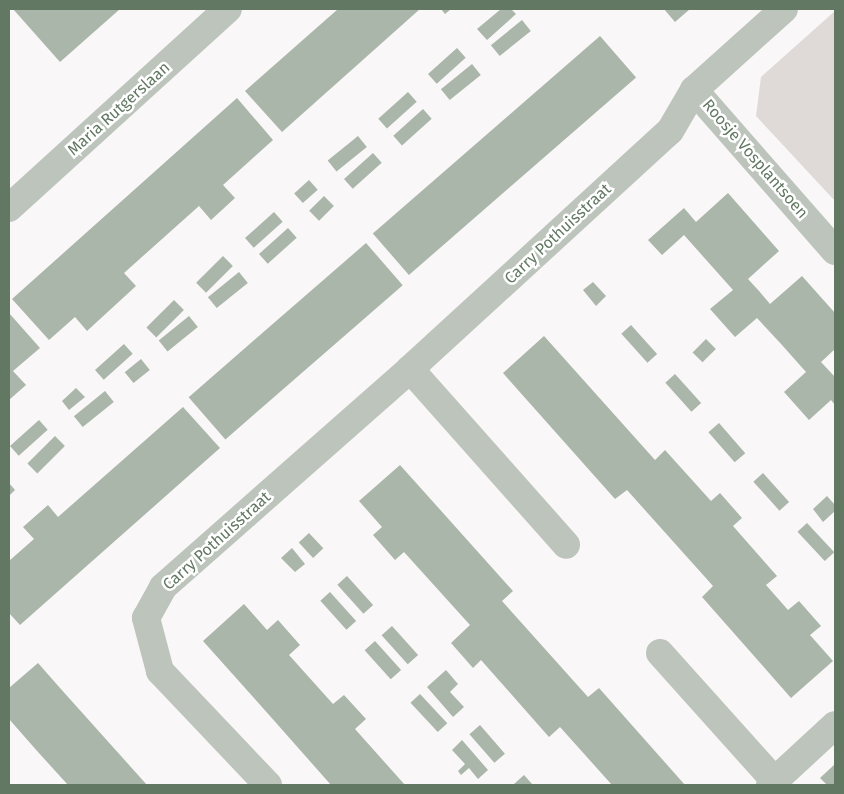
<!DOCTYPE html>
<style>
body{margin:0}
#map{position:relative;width:844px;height:794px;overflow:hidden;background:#f9f7f7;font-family:"Fira Sans",sans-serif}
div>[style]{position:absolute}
.green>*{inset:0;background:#dfdad8}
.building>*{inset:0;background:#aab6aa;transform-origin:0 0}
.street>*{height:28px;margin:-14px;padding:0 14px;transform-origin:14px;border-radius:14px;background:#bcc4bc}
span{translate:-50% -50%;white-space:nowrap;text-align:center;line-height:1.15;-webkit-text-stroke:5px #fff;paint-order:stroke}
.street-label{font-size:16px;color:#627863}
.frame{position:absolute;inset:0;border:10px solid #627863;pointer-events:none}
</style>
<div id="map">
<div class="green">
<i style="clip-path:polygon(835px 11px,835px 201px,756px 116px,761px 77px)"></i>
</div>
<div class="building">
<i style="clip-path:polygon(13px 9px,120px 9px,60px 62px)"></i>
<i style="clip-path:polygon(338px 9px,420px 9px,282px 132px,245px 91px)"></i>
<i style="clip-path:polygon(441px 9px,451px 9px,445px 14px)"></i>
<i style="clip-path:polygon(501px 9px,511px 9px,516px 14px,487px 40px,477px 29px)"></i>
<i style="clip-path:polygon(664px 9px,690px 9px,675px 22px)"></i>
<i style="left:522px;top:20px;width:14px;height:40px;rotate:51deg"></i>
<i style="left:600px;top:36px;width:55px;height:301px;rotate:49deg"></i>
<i style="left:457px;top:48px;width:13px;height:39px;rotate:48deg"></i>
<i style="left:472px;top:64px;width:14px;height:40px;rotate:51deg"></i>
<i style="left:408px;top:92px;width:13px;height:40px;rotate:48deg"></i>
<i style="clip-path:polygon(237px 98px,273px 140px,223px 185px,235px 198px,211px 220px,199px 206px,124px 273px,136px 286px,87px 331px,75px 317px,49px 340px,12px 299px)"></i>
<i style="left:423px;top:109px;width:13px;height:40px;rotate:48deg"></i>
<i style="left:358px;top:136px;width:14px;height:39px;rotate:51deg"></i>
<i style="left:373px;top:153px;width:13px;height:39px;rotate:48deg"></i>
<i style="left:309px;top:180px;width:13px;height:20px;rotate:48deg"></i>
<i style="clip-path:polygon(728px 193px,779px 251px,748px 279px,759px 291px,770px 304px,802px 276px,835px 313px,835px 349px,821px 362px,835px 377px,835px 405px,831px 400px,809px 420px,784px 392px,806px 372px,782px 345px,757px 318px,735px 337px,710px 309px,733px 290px,684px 235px,662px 255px,648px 240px,684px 208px,696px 222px)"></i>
<i style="left:324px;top:196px;width:14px;height:21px;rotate:45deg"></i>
<i style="left:274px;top:212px;width:13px;height:39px;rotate:48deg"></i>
<i style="left:288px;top:228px;width:13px;height:39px;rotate:48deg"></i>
<i style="left:366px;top:243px;width:56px;height:235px;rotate:49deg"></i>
<i style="left:223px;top:256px;width:14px;height:38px;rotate:45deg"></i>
<i style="left:239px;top:272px;width:14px;height:40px;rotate:51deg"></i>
<i style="clip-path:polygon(593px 282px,606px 296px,596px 306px,583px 290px)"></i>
<i style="left:174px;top:300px;width:14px;height:39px;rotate:45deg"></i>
<i style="clip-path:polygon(9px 313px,40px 348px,13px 371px,26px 385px,9px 400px)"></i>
<i style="left:189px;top:316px;width:14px;height:39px;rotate:51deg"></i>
<i style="left:631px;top:325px;width:39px;height:13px;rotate:48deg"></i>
<i style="clip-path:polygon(544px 336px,655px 460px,665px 450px,711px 501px,720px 493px,742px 518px,733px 526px,777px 576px,766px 585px,788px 610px,799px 601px,821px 626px,810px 635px,833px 661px,791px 698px,702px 597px,713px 586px,627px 490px,615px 499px,503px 373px)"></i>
<i style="left:706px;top:339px;width:14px;height:19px;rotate:45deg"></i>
<i style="left:124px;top:344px;width:13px;height:39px;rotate:48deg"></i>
<i style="left:141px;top:359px;width:14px;height:21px;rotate:51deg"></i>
<i style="left:675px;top:374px;width:39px;height:13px;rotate:48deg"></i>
<i style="clip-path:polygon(76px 388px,85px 397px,69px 410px,62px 401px)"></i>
<i style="left:105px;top:391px;width:14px;height:40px;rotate:51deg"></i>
<i style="clip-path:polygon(183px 407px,220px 448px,20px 625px,9px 613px,9px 561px,34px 539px,23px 527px,48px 505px,58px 517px)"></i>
<i style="left:39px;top:420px;width:13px;height:39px;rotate:48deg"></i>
<i style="left:719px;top:423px;width:40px;height:14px;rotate:49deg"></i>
<i style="left:55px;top:436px;width:14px;height:39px;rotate:45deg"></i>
<i style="clip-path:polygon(400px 465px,513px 591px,502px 601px,588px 697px,599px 688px,685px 785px,612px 785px,560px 727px,549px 737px,481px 660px,473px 668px,451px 643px,470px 625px,404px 552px,395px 560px,373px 535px,382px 527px,359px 501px)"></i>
<i style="left:763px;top:473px;width:39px;height:13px;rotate:48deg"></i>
<i style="clip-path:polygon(9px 483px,15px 490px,9px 496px)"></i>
<i style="clip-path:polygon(827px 496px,835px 505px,835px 511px,823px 522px,813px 509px)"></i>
<i style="left:807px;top:523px;width:40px;height:13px;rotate:47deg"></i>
<i style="left:309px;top:533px;width:21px;height:14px;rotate:47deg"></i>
<i style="clip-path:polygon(292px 548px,305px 564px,295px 572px,281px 558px)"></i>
<i style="left:347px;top:576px;width:39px;height:13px;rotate:48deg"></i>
<i style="left:330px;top:592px;width:39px;height:13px;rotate:48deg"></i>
<i style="clip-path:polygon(244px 604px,267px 630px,278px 620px,300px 645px,289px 655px,333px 704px,344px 695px,366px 719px,355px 729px,405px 785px,331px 785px,270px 716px,203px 641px)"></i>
<i style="left:392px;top:626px;width:39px;height:14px;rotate:48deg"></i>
<i style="left:375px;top:641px;width:39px;height:14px;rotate:48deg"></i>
<i style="clip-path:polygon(38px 663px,60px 688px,147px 785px,68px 785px,38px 752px,9px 719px,9px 688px)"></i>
<i style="clip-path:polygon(446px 670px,458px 684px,450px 692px,464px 707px,453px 717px,427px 687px)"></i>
<i style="left:420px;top:694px;width:40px;height:13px;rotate:47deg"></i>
<i style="left:480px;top:725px;width:38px;height:14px;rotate:49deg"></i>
<i style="clip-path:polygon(462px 740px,488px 770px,478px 779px,469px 768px,461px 775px,458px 771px,465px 764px,452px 750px)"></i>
<i style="clip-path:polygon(835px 764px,835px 785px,827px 785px,820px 778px)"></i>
<i style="clip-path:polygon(524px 775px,533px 785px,515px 785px,514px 784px)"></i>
</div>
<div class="street">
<i style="left:694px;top:90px;width:214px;rotate:48.8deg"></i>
<i style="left:9px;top:208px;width:296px;rotate:-42.3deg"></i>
<i style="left:410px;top:369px;width:235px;rotate:48.4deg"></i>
<i style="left:660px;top:653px;width:172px;rotate:48.1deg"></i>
<i style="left:268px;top:785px;width:157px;rotate:-133.5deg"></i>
<i style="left:160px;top:671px;width:55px;rotate:-104.8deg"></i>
<i style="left:146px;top:618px;width:35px;rotate:-61deg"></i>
<i style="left:163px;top:587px;width:329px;rotate:-41.4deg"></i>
<i style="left:410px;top:369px;width:352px;rotate:-42.5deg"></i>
<i style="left:670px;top:131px;width:48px;rotate:-59.7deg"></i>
<i style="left:694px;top:90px;width:121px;rotate:-42deg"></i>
<i style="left:770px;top:785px;width:88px;rotate:-42.7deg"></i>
</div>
<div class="street-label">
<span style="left:119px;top:109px;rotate:-42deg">Maria Rutgerslaan</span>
<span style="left:755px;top:159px;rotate:49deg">Roosje Vosplantsoen</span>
<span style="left:558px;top:234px;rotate:-43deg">Carry Pothuisstraat</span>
<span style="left:217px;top:541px;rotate:-42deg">Carry Pothuisstraat</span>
</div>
<div class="frame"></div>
</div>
